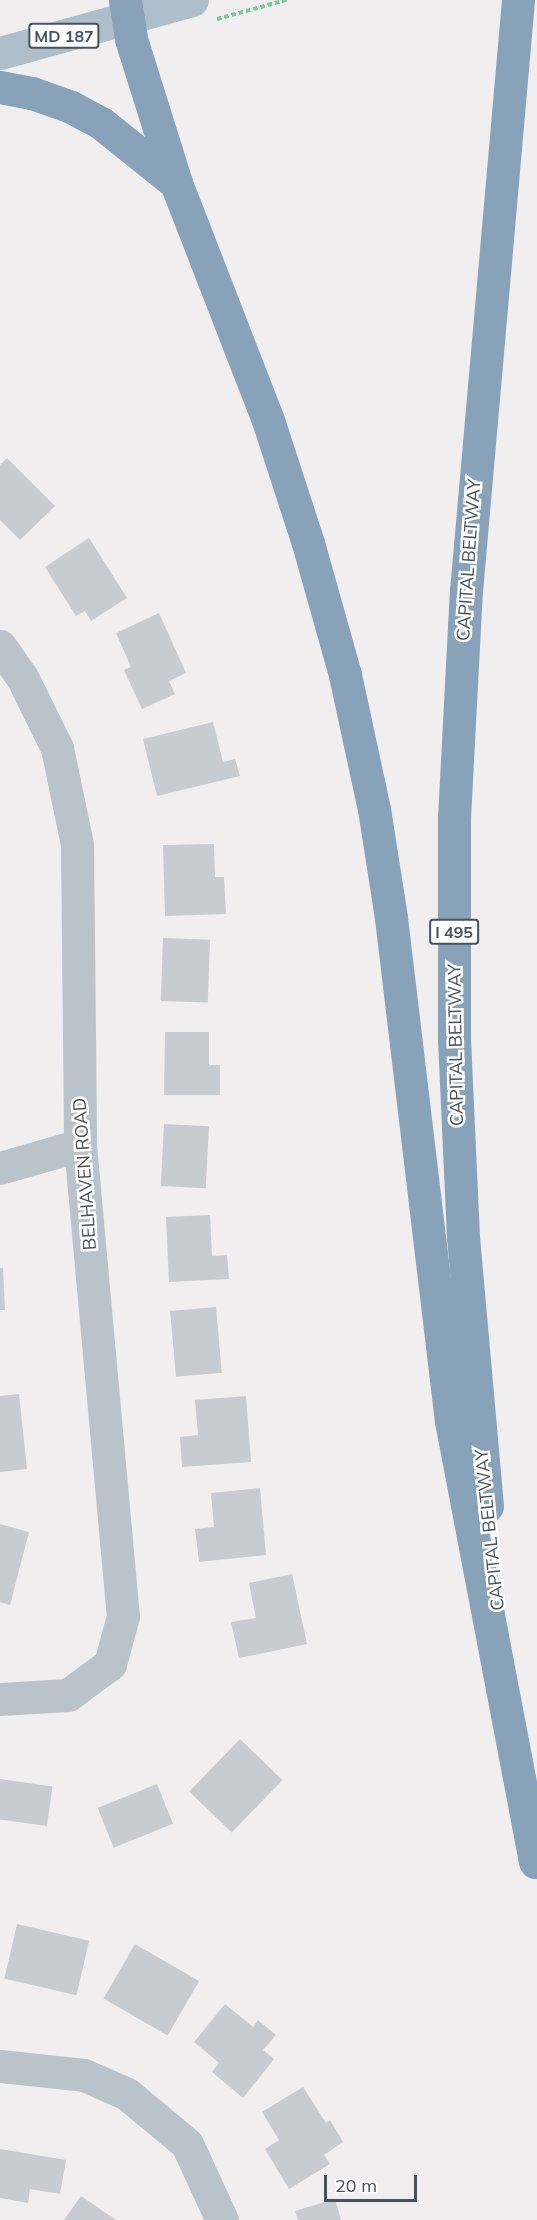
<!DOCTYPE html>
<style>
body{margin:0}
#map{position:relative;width:537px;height:2220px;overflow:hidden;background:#f0eeee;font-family:Mulish,sans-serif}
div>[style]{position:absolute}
.building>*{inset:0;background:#c8cbd0;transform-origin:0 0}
.path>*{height:4px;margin-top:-2px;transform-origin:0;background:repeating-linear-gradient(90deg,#79c89e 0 4.5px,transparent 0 7.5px)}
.minor>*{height:33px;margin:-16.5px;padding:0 16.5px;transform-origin:16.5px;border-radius:16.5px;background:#bac3ca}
.major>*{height:33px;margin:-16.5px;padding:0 16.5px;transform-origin:16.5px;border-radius:16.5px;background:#afbecb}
.highway>*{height:33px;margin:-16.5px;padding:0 16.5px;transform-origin:16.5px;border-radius:16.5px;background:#88a2ba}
span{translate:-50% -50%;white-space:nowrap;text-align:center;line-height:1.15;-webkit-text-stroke:5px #fff;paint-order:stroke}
.shield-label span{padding:2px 4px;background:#fff;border:2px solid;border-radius:4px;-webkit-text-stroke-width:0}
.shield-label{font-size:16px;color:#47525a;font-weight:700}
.street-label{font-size:18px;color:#47525a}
.scale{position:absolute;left:324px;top:2175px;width:93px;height:27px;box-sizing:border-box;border:3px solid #47525a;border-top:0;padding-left:8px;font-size:18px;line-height:21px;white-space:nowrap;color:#47525a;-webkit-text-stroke:4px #fff;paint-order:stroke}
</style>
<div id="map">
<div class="building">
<i style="clip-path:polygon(7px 458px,55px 506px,20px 540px,0 520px,0 465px)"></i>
<i style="clip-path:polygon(89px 538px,127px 598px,91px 621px,85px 611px,76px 616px,45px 567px)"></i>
<i style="clip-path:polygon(159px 613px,186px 673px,169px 681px,175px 694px,142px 709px,124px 670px,131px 667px,116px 633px)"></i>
<i style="clip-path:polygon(213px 722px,223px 762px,235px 759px,240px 776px,157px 796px,143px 739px)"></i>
<i style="clip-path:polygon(214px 844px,215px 877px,224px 877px,226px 914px,165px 916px,163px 845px)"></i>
<i style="left:163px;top:938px;width:47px;height:63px;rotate:2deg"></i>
<i style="clip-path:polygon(165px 1032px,209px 1032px,209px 1065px,220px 1065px,220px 1095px,164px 1095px)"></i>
<i style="left:164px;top:1124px;width:45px;height:62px;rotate:3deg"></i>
<i style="clip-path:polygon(210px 1215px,212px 1256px,227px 1255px,229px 1279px,169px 1282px,166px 1217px)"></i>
<i style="clip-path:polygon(0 1268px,3px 1268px,5px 1310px,0 1310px)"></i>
<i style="left:216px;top:1307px;width:66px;height:46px;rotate:85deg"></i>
<i style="clip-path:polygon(19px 1394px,27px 1469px,0 1472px,0 1396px)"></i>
<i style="clip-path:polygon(246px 1396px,251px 1462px,182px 1467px,180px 1437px,198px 1435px,195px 1400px)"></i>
<i style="clip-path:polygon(260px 1488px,266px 1555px,199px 1562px,195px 1529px,214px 1527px,211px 1493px)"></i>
<i style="clip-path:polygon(0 1524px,29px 1532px,10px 1605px,0 1602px)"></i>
<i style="clip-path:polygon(292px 1574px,307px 1644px,239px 1658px,231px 1622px,256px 1618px,249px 1583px)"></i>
<i style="left:240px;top:1739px;width:59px;height:73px;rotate:44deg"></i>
<i style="left:0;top:1779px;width:53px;height:40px;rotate:8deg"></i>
<i style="left:157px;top:1784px;width:43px;height:64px;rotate:68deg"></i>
<i style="left:17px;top:1924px;width:74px;height:56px;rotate:13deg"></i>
<i style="left:135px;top:1944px;width:74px;height:63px;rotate:30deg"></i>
<i style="clip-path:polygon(225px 2004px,253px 2027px,258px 2020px,276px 2035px,263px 2050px,274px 2059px,243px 2098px,212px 2072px,219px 2063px,194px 2042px)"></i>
<i style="clip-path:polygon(303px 2087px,326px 2123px,330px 2120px,343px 2142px,324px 2155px,330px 2164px,289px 2189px,265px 2149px,279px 2140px,262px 2112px)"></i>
<i style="clip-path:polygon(0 2149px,66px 2160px,60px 2194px,30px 2189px,28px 2203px,0 2198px)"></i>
<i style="clip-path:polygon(81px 2196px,116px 2220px,64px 2220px)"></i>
<i style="clip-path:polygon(335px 2199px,341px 2220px,298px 2220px,295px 2211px)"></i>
</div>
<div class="path">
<i style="left:217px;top:19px;width:72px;rotate:-15.4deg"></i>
</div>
<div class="minor">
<i style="left:0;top:646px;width:38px;rotate:55deg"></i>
<i style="left:22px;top:677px;width:79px;rotate:63.8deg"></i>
<i style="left:57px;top:748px;width:99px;rotate:78.3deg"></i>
<i style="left:77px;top:845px;width:300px;rotate:89.4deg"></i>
<i style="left:80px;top:1145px;width:473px;rotate:84.8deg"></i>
<i style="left:123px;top:1616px;width:50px;rotate:105.2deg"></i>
<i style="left:110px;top:1664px;width:52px;rotate:143.6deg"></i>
<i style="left:68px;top:1695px;width:68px;rotate:176.6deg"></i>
<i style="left:0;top:1168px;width:83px;rotate:-16deg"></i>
<i style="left:0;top:2066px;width:84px;rotate:6.1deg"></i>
<i style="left:84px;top:2075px;width:47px;rotate:23.8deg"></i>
<i style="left:127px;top:2094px;width:78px;rotate:39.8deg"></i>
<i style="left:187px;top:2144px;width:84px;rotate:65.3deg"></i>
</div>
<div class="major">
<i style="left:0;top:53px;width:199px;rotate:-15.4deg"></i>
</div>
<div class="highway">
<i style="left:125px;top:0;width:39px;rotate:81deg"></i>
<i style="left:131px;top:39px;width:151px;rotate:72.6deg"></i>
<i style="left:176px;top:183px;width:254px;rotate:68.8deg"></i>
<i style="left:268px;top:420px;width:129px;rotate:72deg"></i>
<i style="left:308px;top:543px;width:137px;rotate:74.3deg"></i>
<i style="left:345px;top:675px;width:137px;rotate:77.8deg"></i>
<i style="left:374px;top:809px;width:110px;rotate:81.1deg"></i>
<i style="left:391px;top:918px;width:507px;rotate:83.2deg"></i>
<i style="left:451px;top:1421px;width:449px;rotate:79.2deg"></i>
<i style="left:0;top:87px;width:33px;rotate:11deg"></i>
<i style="left:32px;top:93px;width:41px;rotate:19.7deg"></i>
<i style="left:71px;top:107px;width:34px;rotate:28deg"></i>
<i style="left:101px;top:123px;width:96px;rotate:38.7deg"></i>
<i style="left:487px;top:1506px;width:270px;rotate:-95.1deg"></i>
<i style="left:463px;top:1237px;width:196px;rotate:-92.6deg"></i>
<i style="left:454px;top:1041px;width:223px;rotate:-90deg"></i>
<i style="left:454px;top:818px;width:227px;rotate:-87deg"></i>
<i style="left:466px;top:591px;width:593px;rotate:-84.97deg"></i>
</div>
<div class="shield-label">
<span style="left:64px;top:36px">MD 187</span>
<span style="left:454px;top:932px">I 495</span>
</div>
<div class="street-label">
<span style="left:469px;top:560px;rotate:-86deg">CAPITAL BELTWAY</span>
<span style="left:456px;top:1045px;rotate:-91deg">CAPITAL BELTWAY</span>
<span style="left:85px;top:1174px;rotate:-94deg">BELHAVEN ROAD</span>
<span style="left:490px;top:1530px;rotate:-96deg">CAPITAL BELTWAY</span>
</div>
<div class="scale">20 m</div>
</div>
